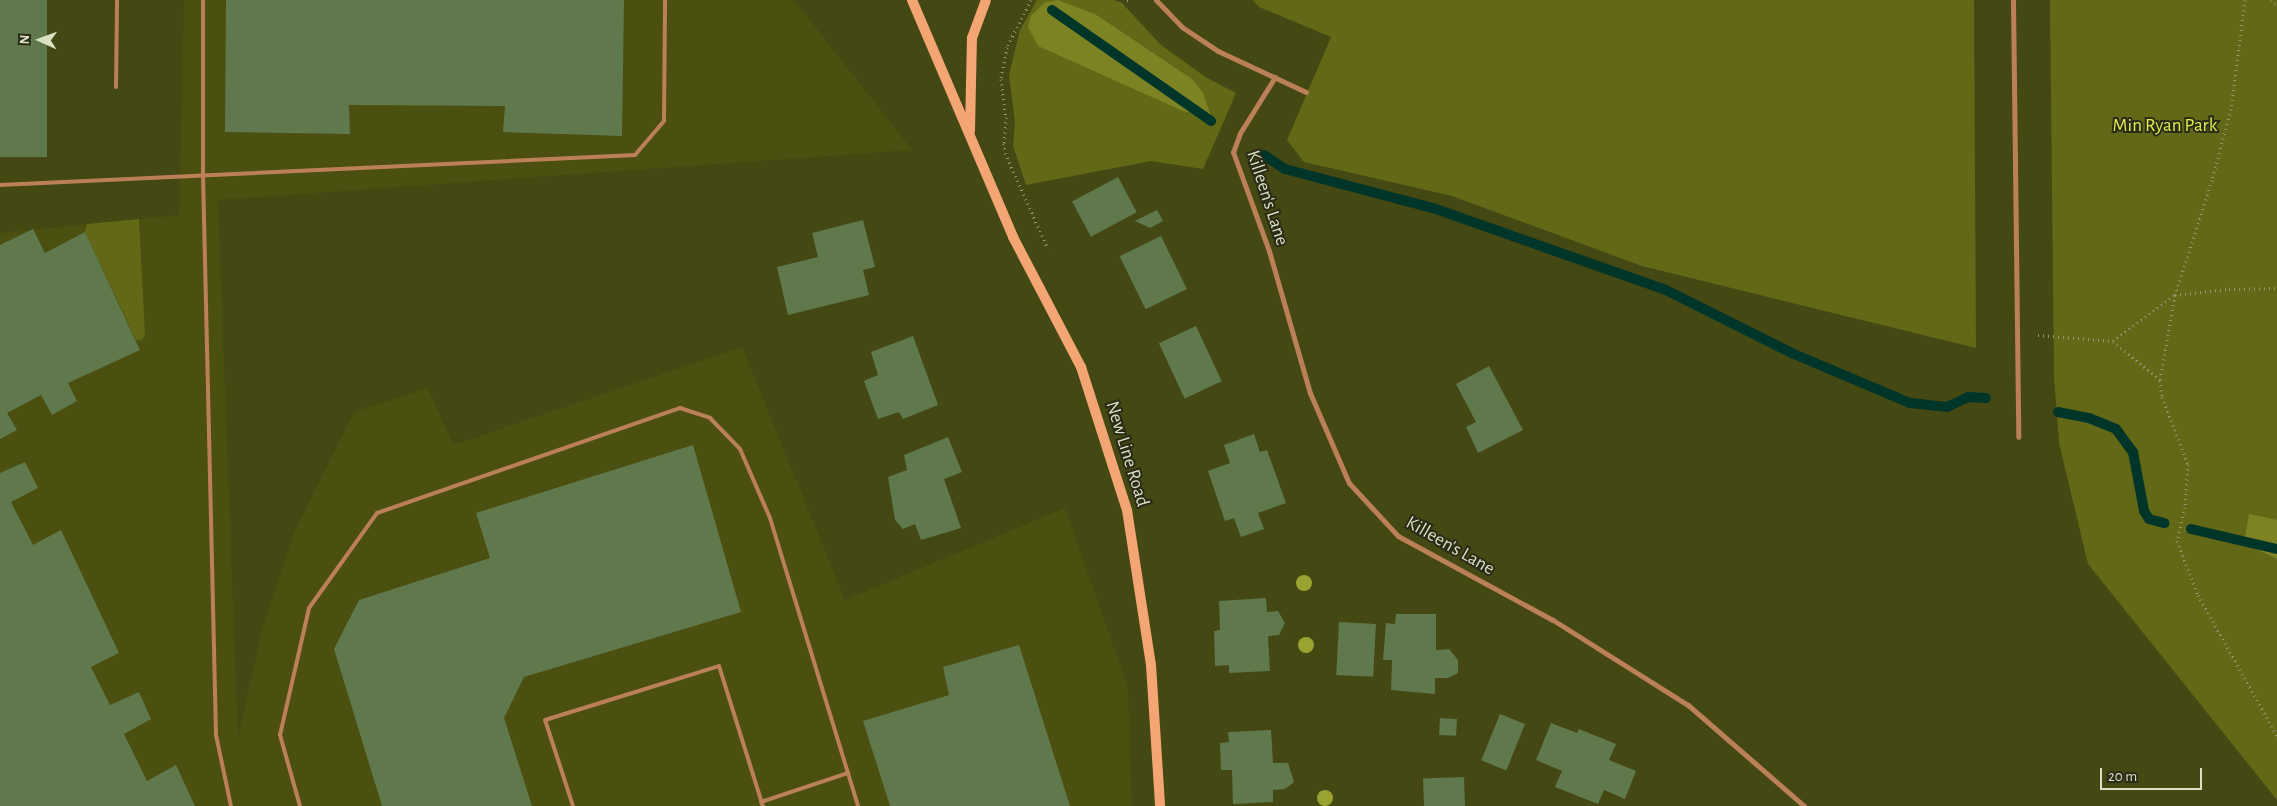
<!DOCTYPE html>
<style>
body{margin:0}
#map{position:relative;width:2277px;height:806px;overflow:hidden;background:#444813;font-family:"Alegreya Sans",sans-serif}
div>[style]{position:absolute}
.built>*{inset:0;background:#4b4f0f}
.green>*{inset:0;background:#626816}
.forest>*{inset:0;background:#7d8322}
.stream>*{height:10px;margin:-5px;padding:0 5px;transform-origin:5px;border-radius:5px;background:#00362a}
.building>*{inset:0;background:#5f794d;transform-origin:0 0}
.path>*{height:3px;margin-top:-1.5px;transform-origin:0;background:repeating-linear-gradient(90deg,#93976f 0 1px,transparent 0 5px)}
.service>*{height:4px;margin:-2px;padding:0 2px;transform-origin:2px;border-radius:2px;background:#bc8058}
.minor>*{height:5px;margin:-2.5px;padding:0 2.5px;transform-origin:2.5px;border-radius:2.5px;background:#bc8058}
.secondary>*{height:10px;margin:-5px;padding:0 5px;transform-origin:5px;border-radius:5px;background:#f3a574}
.trees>*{width:16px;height:16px;margin:-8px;border-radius:50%;background:#9aa232}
span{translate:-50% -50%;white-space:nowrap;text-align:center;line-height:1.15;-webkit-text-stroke:4px #2a2c17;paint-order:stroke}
.park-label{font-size:19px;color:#e1ec4c}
.street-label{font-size:19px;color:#dbdfc3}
.north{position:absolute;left:15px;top:15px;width:50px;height:50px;-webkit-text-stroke:4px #2a2c17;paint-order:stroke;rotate:272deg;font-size:14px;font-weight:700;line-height:20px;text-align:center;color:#dbdfc3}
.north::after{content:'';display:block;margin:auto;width:18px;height:22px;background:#dbdfc3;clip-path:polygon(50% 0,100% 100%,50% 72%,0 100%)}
.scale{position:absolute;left:2100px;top:768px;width:102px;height:22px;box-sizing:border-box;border:2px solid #dbdfc3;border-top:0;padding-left:6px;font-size:15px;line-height:18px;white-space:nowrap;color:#dbdfc3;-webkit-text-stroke:4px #2a2c17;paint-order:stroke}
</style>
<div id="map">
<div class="built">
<i style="clip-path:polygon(184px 0,794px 0,912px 150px,218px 200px,238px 739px,262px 629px,294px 533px,354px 412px,428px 388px,453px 445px,742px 347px,845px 600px,1065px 508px,1128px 688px,1132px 806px,0 806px,0 233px,179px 215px)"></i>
</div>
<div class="green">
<i style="clip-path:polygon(1037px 0,1114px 0,1122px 3px,1161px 45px,1207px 78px,1236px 93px,1203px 169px,1151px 161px,1026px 185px,1013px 146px,1015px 123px,1009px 75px,1020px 30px)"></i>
<i style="clip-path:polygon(1253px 0,1974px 0,1976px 348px,1642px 266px,1452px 196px,1304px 162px,1287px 140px,1331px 37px,1259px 7px)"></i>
<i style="clip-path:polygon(2050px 0,2277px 0,2277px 800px,2088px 564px,2059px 443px,2054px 377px)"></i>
<i style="clip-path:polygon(139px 219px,145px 336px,141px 340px,136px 340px,85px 232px,87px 224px)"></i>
</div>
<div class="forest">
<i style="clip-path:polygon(1058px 0,1095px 14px,1192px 79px,1203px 93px,1211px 116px,1183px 111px,1038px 46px,1028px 27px,1031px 16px,1045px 2px)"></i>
<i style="clip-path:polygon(2249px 514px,2277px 520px,2277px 559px,2244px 543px)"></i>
</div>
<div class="stream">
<i style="left:1052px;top:10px;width:194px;rotate:34.9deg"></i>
<i style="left:1264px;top:155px;width:25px;rotate:34deg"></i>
<i style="left:1285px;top:169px;width:153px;rotate:14.8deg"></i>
<i style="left:1433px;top:208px;width:247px;rotate:19.4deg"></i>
<i style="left:1666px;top:290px;width:143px;rotate:26.6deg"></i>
<i style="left:1794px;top:354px;width:126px;rotate:22.9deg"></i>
<i style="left:1910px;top:403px;width:37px;rotate:6deg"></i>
<i style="left:1947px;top:407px;width:23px;rotate:-25deg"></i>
<i style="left:1968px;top:397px;width:18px;rotate:3deg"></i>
<i style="left:2058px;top:412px;width:32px;rotate:11deg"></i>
<i style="left:2089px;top:418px;width:29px;rotate:22deg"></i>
<i style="left:2116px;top:429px;width:29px;rotate:54deg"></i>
<i style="left:2133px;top:452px;width:60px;rotate:79.4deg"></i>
<i style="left:2144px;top:511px;width:9px;rotate:58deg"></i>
<i style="left:2149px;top:519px;width:16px;rotate:15deg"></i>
<i style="left:2191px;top:529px;width:88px;rotate:13.1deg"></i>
</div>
<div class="building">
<i style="left:0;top:0;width:47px;height:157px"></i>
<i style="clip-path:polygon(226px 0,624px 0,622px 136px,503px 132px,505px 106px,349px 105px,350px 134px,225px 132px)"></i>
<i style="left:1118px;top:177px;width:40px;height:52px;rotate:62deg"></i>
<i style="clip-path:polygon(1157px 210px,1163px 221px,1150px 228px,1135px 221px)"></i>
<i style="clip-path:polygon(863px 220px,875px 267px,863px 270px,869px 295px,788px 315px,777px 267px,818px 257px,812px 233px)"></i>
<i style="clip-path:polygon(33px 229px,45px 253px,85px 232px,140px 350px,68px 383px,77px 401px,52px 415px,41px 395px,7px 413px,17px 430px,0 439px,0 245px)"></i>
<i style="left:1161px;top:236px;width:59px;height:46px;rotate:64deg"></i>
<i style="left:1196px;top:326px;width:61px;height:41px;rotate:65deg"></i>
<i style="clip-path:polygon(913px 336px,938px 405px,903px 419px,899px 412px,878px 419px,864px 381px,878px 375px,871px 352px)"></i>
<i style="clip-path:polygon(1489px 366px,1523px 430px,1478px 453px,1466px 427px,1476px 422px,1456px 384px)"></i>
<i style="clip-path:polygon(1254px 434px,1260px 452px,1267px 450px,1286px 503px,1258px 513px,1264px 529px,1241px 537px,1234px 518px,1225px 521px,1208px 471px,1230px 463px,1224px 445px)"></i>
<i style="clip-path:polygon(948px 437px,962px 472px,944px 479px,961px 528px,921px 540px,915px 524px,903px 529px,895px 520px,888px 477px,907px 470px,904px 455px)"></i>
<i style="clip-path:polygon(693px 445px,741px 612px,524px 677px,504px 718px,532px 806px,382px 806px,334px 649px,359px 600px,490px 558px,476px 513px)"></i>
<i style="clip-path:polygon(25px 462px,38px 488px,11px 502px,33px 545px,61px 530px,119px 653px,91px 667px,110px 705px,139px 692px,151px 719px,124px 734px,147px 781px,176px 765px,195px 806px,0 806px,0 473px)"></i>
<i style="clip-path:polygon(1266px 598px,1267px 612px,1278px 611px,1285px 623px,1279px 635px,1268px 636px,1270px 671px,1229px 673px,1229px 665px,1215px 666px,1214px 631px,1220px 630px,1219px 601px)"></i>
<i style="clip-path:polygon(1396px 614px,1436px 614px,1436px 650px,1449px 649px,1458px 660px,1458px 673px,1448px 678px,1435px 678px,1435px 694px,1391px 690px,1392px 660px,1383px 660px,1386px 623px,1395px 624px)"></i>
<i style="left:1339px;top:622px;width:37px;height:53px;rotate:3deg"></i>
<i style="clip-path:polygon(1019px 645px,1070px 806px,890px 806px,863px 721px,949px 695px,943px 667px)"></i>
<i style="left:1500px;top:714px;width:27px;height:50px;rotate:22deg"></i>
<i style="left:1440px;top:718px;width:17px;height:17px;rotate:3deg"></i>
<i style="clip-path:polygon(1551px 723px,1577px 733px,1579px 729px,1616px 744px,1609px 760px,1636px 771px,1625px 799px,1604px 790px,1598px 804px,1555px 787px,1562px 771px,1536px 760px)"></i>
<i style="clip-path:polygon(1271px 730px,1273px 763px,1288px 763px,1294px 782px,1285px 789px,1273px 790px,1273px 802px,1233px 804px,1232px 770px,1221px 770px,1220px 743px,1229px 742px,1228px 732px)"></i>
<i style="left:1464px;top:777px;width:29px;height:41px;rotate:88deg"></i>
</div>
<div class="path">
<i style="left:1031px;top:0;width:53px;rotate:117.1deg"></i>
<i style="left:1007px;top:47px;width:33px;rotate:101deg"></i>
<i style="left:1001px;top:79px;width:38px;rotate:83deg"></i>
<i style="left:1006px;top:117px;width:26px;rotate:94deg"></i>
<i style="left:1004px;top:143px;width:10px;rotate:84deg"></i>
<i style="left:1005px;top:153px;width:105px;rotate:65.9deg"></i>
<i style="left:1127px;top:0;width:1px"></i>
<i style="left:2245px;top:0;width:110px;rotate:97.3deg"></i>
<i style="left:2231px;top:109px;width:73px;rotate:105deg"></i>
<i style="left:2212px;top:180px;width:121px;rotate:107.8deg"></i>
<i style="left:2175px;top:295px;width:86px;rotate:100deg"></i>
<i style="left:2160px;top:380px;width:17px;rotate:83deg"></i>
<i style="left:2162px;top:397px;width:72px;rotate:68.8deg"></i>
<i style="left:2188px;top:464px;width:43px;rotate:94deg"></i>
<i style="left:2185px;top:507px;width:35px;rotate:103deg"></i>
<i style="left:2177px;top:541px;width:58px;rotate:68.7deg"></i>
<i style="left:2198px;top:595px;width:162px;rotate:60.7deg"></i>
<i style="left:2271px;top:0;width:8px;rotate:40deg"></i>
<i style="left:2038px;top:335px;width:75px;rotate:4.6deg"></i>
<i style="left:2113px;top:341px;width:77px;rotate:-36.6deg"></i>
<i style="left:2175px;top:295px;width:54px;rotate:-6.3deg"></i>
<i style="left:2229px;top:289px;width:48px;rotate:-1.2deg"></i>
<i style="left:2113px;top:341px;width:61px;rotate:39.7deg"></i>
</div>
<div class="service">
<i style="left:203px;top:0;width:175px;rotate:90deg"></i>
<i style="left:203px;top:175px;width:560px;rotate:88.67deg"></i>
<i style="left:216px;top:735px;width:73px;rotate:78.1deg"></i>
<i style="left:116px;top:87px;width:87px;rotate:-89.3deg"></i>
<i style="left:0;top:185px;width:636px;rotate:-2.7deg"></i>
<i style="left:635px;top:155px;width:45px;rotate:-49.5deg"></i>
<i style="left:664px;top:121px;width:121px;rotate:-89.5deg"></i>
<i style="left:761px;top:802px;width:92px;rotate:-18.4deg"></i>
<i style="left:300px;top:806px;width:74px;rotate:-105.7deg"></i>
<i style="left:280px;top:735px;width:130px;rotate:-77.1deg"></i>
<i style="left:309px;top:608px;width:117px;rotate:-54.4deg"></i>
<i style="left:377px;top:513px;width:321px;rotate:-19.1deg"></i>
<i style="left:680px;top:408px;width:32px;rotate:18deg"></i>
<i style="left:710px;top:418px;width:43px;rotate:45.9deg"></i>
<i style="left:740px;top:449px;width:75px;rotate:66.5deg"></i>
<i style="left:770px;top:518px;width:301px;rotate:73deg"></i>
<i style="left:573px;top:806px;width:90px;rotate:-108deg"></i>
<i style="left:545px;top:720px;width:182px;rotate:-17.2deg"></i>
<i style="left:719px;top:666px;width:147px;rotate:72.6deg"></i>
</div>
<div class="minor">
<i style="left:1156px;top:0;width:37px;rotate:46deg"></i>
<i style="left:1182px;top:27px;width:43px;rotate:33.7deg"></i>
<i style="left:1218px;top:51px;width:97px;rotate:25deg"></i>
<i style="left:2013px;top:0;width:437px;rotate:89.3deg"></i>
<i style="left:1275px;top:77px;width:66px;rotate:122deg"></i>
<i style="left:1240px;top:133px;width:20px;rotate:110deg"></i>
<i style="left:1233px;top:152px;width:105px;rotate:70deg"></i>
<i style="left:1269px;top:251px;width:148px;rotate:73.9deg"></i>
<i style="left:1310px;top:393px;width:98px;rotate:66.6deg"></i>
<i style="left:1349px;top:483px;width:72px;rotate:47.2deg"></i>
<i style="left:1398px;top:536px;width:176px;rotate:28.5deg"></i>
<i style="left:1553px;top:620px;width:160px;rotate:32.2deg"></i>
<i style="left:1688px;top:705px;width:154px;rotate:41deg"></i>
</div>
<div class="secondary">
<i style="left:912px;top:0;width:258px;rotate:66.9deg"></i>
<i style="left:1013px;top:237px;width:147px;rotate:62.4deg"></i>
<i style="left:1081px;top:367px;width:150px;rotate:72.2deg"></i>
<i style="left:1127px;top:510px;width:157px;rotate:81.2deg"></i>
<i style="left:1151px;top:665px;width:141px;rotate:86.3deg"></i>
<i style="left:970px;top:131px;width:93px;rotate:-88.8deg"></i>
<i style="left:972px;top:38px;width:40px;rotate:-69.8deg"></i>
</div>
<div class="trees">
<i style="left:1304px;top:583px"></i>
<i style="left:1306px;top:645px"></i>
<i style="left:1325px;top:798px"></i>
</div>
<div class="park-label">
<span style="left:2165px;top:126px">Min Ryan Park</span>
</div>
<div class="street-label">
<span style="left:1267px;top:198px;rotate:72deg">Killeen's Lane</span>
<span style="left:1127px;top:454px;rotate:73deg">New Line Road</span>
<span style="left:1450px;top:546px;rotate:30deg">Killeen's Lane</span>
</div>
<div class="north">N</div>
<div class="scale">20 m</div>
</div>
